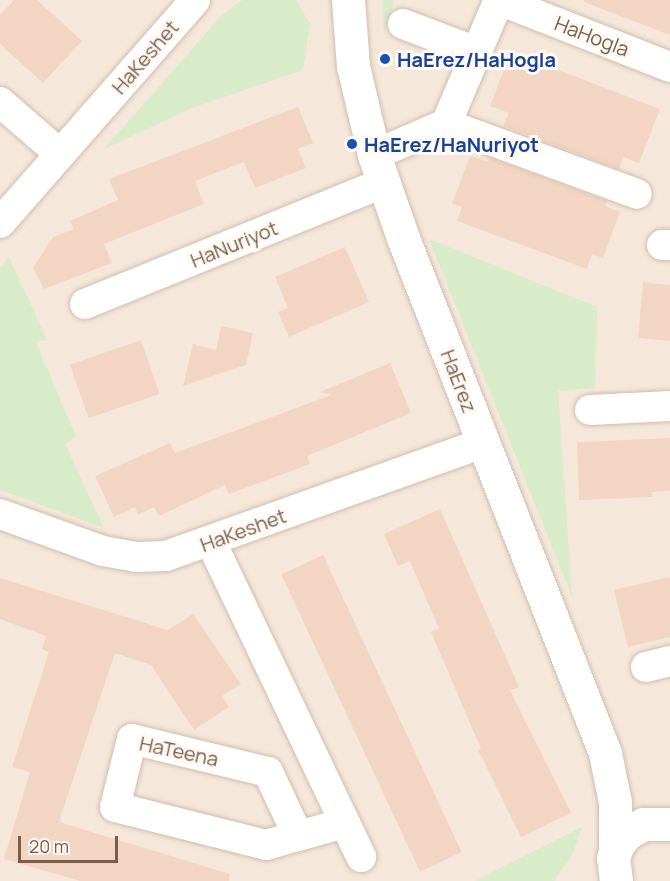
<!DOCTYPE html>
<style>
body{margin:0}
#map{position:relative;width:670px;height:881px;overflow:hidden;background:#fdf6ec;font-family:Manrope,sans-serif}
div>[style]{position:absolute}
.residential>*{inset:0;background:#f5e8da;transform-origin:0 0}
.green>*{inset:0;background:#d8ecc9}
.building>*{inset:0;background:#f3d5c3;transform-origin:0 0}
.roads{filter:drop-shadow(0 0 2px #d1beb0) drop-shadow(0 0 2px #d1beb0)}
.minor>*{height:30px;margin:-15px;padding:0 15px;transform-origin:15px;border-radius:15px;background:#fff}
.tertiary>*{height:33px;margin:-16.5px;padding:0 16.5px;transform-origin:16.5px;border-radius:16.5px;background:#fff}
.dots>*{width:16px;height:16px;translate:-50% -50%;box-sizing:border-box;border:3px solid #fffaf3;border-radius:50%}
span{translate:-50% -50%;white-space:nowrap;text-align:center;line-height:1.15;-webkit-text-stroke:6px #fffaf3;paint-order:stroke}
.street-label{font-size:20px;color:#7a5c4d}
.transit-label{font-size:20px;color:#164399;font-weight:700}
.left{translate:0 -50%;text-align:left}
.scale{position:absolute;left:18px;top:836px;width:100px;height:27px;box-sizing:border-box;border:3px solid #7a5c4d;border-top:0;padding-left:8px;font-size:18px;line-height:21px;white-space:nowrap;color:#7a5c4d;-webkit-text-stroke:4px #fffaf3;paint-order:stroke}
</style>
<div id="map">
<div class="residential">
<i style="left:0;top:0;width:670px;height:881px"></i>
</div>
<div class="green">
<i style="clip-path:polygon(242px 0,296px 0,310px 24px,303px 70px,192px 108px,104px 149px,222px 15px)"></i>
<i style="clip-path:polygon(383px 0,394px 0,384px 34px)"></i>
<i style="clip-path:polygon(429px 239px,597px 307px,595px 388px,558px 391px,572px 597px)"></i>
<i style="clip-path:polygon(9px 257px,47px 340px,36px 342px,76px 437px,65px 444px,104px 528px,0 490px,0 268px)"></i>
<i style="clip-path:polygon(582px 827px,572px 856px,554px 881px,475px 881px)"></i>
</div>
<div class="building">
<i style="clip-path:polygon(14px 0,37px 0,82px 41px,43px 83px,0 44px,0 15px)"></i>
<i style="clip-path:polygon(584px 0,670px 0,670px 35px,584px 2px)"></i>
<i style="clip-path:polygon(511px 52px,660px 109px,639px 163px,623px 157px,619px 169px,503px 126px,509px 113px,490px 106px)"></i>
<i style="clip-path:polygon(298px 107px,313px 143px,298px 149px,306px 168px,255px 188px,244px 162px,195px 181px,204px 204px,104px 244px,112px 263px,44px 289px,33px 268px,53px 237px,74px 229px,70px 221px,118px 200px,109px 179px)"></i>
<i style="clip-path:polygon(470px 156px,488px 162px,490px 158px,607px 201px,605px 206px,620px 212px,603px 258px,592px 254px,587px 269px,457px 221px,462px 207px,452px 204px)"></i>
<i style="clip-path:polygon(345px 247px,369px 302px,289px 337px,278px 312px,288px 308px,275px 277px)"></i>
<i style="clip-path:polygon(643px 282px,670px 285px,670px 341px,638px 338px)"></i>
<i style="clip-path:polygon(221px 326px,253px 333px,246px 365px,183px 386px,193px 344px,216px 350px)"></i>
<i style="left:141px;top:340px;width:57px;height:75px;rotate:71deg"></i>
<i style="clip-path:polygon(390px 363px,411px 413px,307px 456px,310px 464px,229px 494px,225px 485px,159px 516px,154px 507px,138px 515px,135px 507px,114px 517px,95px 476px,170px 443px,175px 453px,331px 395px,320px 392px)"></i>
<i style="clip-path:polygon(670px 438px,670px 491px,652px 492px,652px 497px,579px 500px,577px 442px)"></i>
<i style="clip-path:polygon(440px 509px,519px 687px,510px 690px,571px 813px,521px 837px,478px 750px,481px 749px,431px 632px,439px 629px,410px 561px,398px 566px,384px 534px)"></i>
<i style="left:323px;top:555px;width:328px;height:46px;rotate:65deg"></i>
<i style="clip-path:polygon(670px 577px,670px 637px,628px 647px,614px 590px)"></i>
<i style="clip-path:polygon(0 578px,168px 630px,193px 614px,241px 684px,222px 696px,229px 707px,194px 730px,151px 665px,115px 653px,59px 822px,230px 874px,229px 881px,80px 881px,4px 859px,30px 772px,12px 767px,49px 652px,42px 649px,46px 636px,0 619px)"></i>
</div>
<div class="roads">
<div class="minor">
<i style="left:403px;top:24px;width:79px;rotate:20.7deg"></i>
<i style="left:0;top:102px;width:79px;rotate:40.9deg"></i>
<i style="left:446px;top:124px;width:203px;rotate:20.1deg"></i>
<i style="left:374px;top:155px;width:78px;rotate:-23.3deg"></i>
<i style="left:446px;top:124px;width:135px;rotate:-66.9deg"></i>
<i style="left:499px;top:0;width:184px;rotate:21.4deg"></i>
<i style="left:0;top:223px;width:296px;rotate:-48.8deg"></i>
<i style="left:662px;top:245px;width:8px"></i>
<i style="left:85px;top:304px;width:322px;rotate:-22.1deg"></i>
<i style="left:590px;top:410px;width:80px;rotate:-2.9deg"></i>
<i style="left:0;top:514px;width:109px;rotate:19.8deg"></i>
<i style="left:103px;top:551px;width:34px;rotate:10deg"></i>
<i style="left:136px;top:557px;width:30px;rotate:-2deg"></i>
<i style="left:166px;top:556px;width:337px;rotate:-19.6deg"></i>
<i style="left:211px;top:542px;width:349px;rotate:64.5deg"></i>
<i style="left:646px;top:667px;width:25px;rotate:-14deg"></i>
<i style="left:298px;top:836px;width:71px;rotate:-115.1deg"></i>
<i style="left:268px;top:772px;width:140px;rotate:-166.4deg"></i>
<i style="left:132px;top:739px;width:70px;rotate:104deg"></i>
<i style="left:115px;top:807px;width:156px;rotate:14.1deg"></i>
<i style="left:266px;top:845px;width:33px;rotate:-16deg"></i>
<i style="left:298px;top:836px;width:49px;rotate:-15.5deg"></i>
</div>
<div class="tertiary">
<i style="left:348px;top:0;width:66px;rotate:85.7deg"></i>
<i style="left:353px;top:66px;width:91px;rotate:76.7deg"></i>
<i style="left:374px;top:155px;width:88px;rotate:70.7deg"></i>
<i style="left:403px;top:238px;width:553px;rotate:68.58deg"></i>
<i style="left:605px;top:753px;width:50px;rotate:78.5deg"></i>
<i style="left:615px;top:802px;width:49px;rotate:90deg"></i>
<i style="left:616px;top:881px;width:23px;rotate:-97deg"></i>
<i style="left:613px;top:858px;width:15px;rotate:-70deg"></i>
<i style="left:618px;top:844px;width:13px;rotate:-51deg"></i>
<i style="left:626px;top:834px;width:20px;rotate:-30deg"></i>
<i style="left:643px;top:824px;width:27px"></i>
</div>
</div>
<div class="dots">
<i style="left:385px;top:59px;background:#1a4fb4"></i>
<i style="left:352px;top:144px;background:#1a4fb4"></i>
</div>
<div class="street-label">
<span style="left:592px;top:36px;rotate:21deg">HaHogla</span>
<span style="left:145px;top:57px;rotate:-49deg">HaKeshet</span>
<span style="left:234px;top:244px;rotate:-22deg">HaNuriyot</span>
<span style="left:459px;top:381px;rotate:69deg">HaErez</span>
<span style="left:243px;top:530px;rotate:-20deg">HaKeshet</span>
<span style="left:179px;top:751px;rotate:12deg">HaTeena</span>
</div>
<div class="transit-label">
<span class="left" style="left:397px;top:59px">HaErez/HaHogla</span>
<span class="left" style="left:364px;top:144px">HaErez/HaNuriyot</span>
</div>
<div class="scale">20 m</div>
</div>
